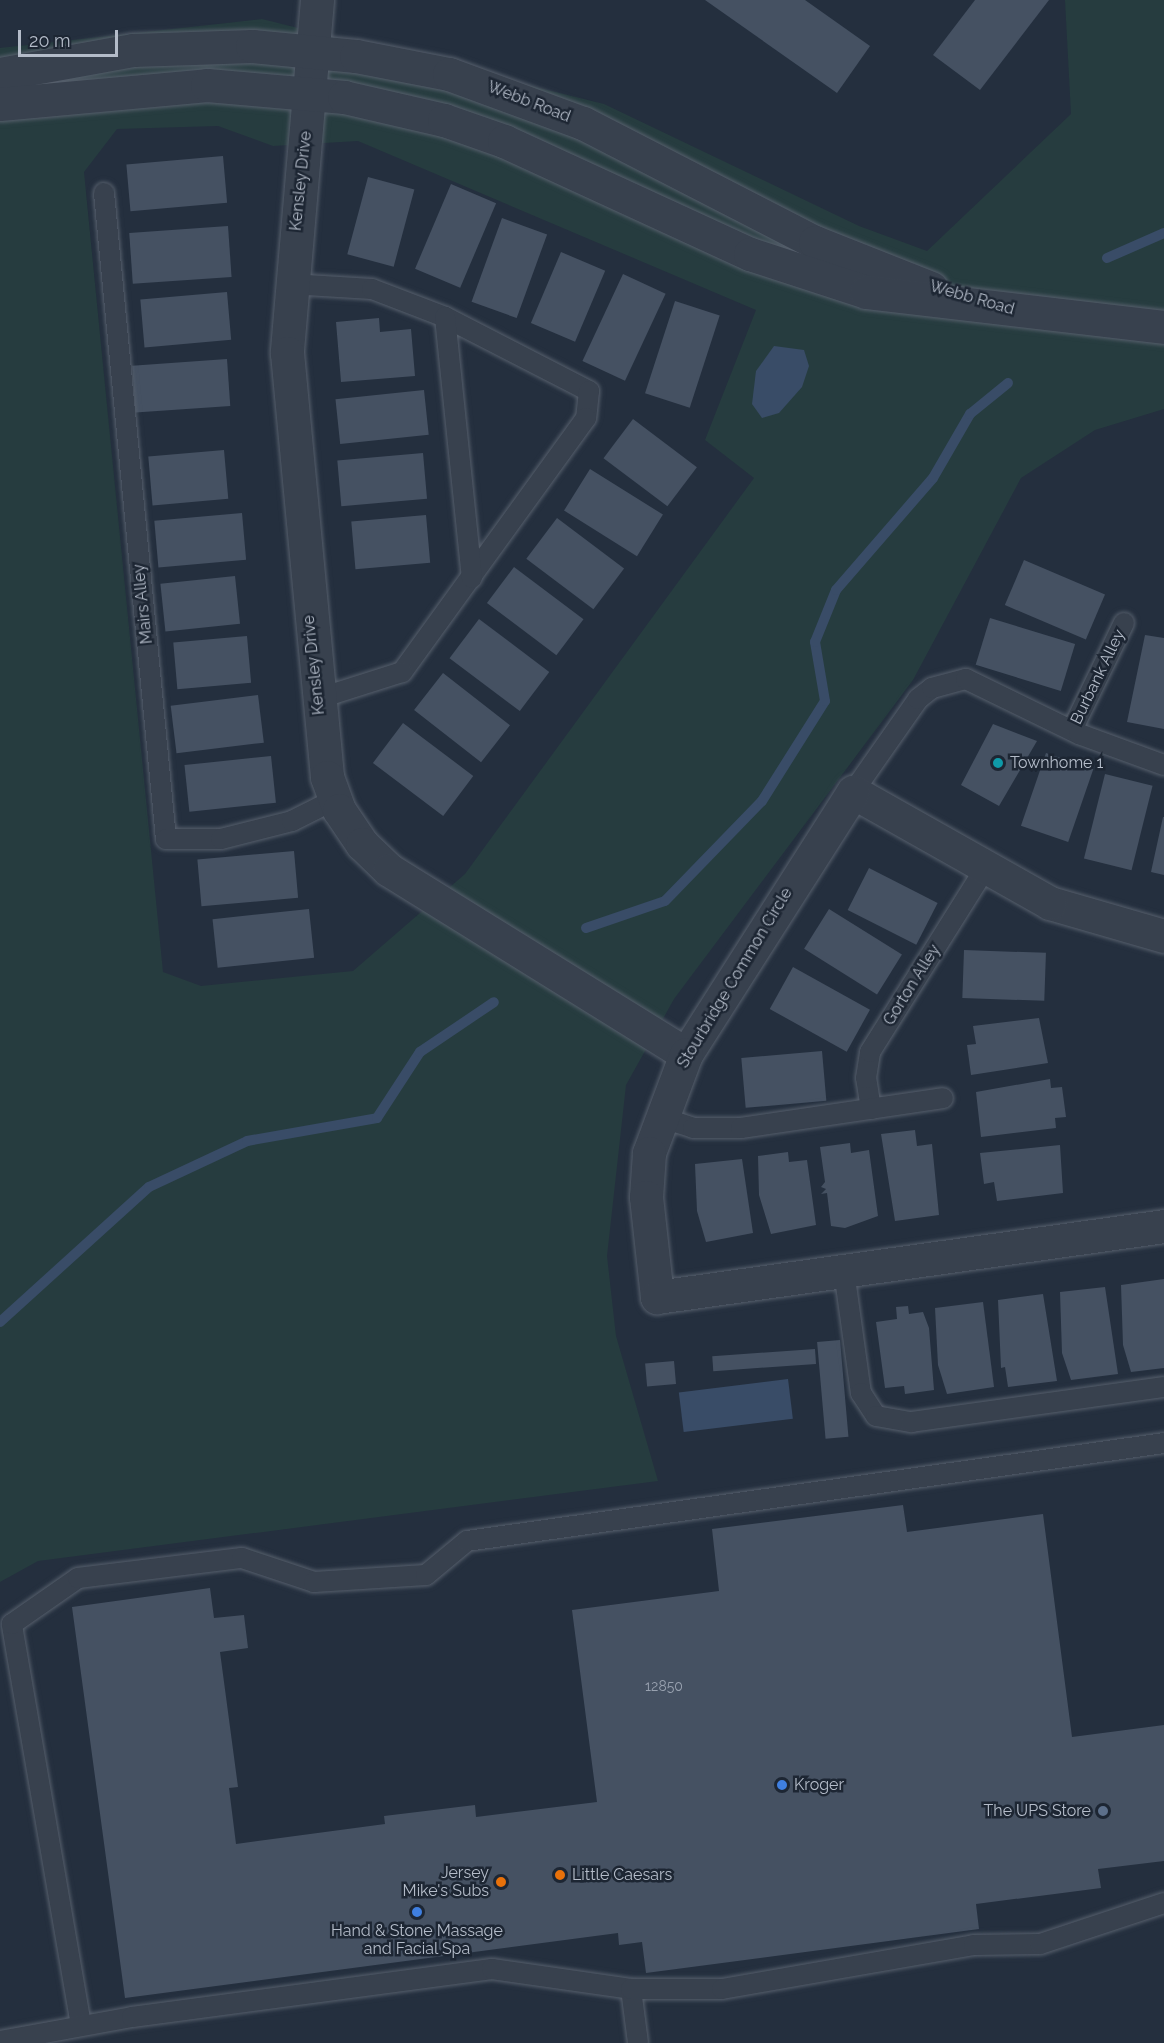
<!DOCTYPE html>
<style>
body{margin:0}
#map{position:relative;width:1164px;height:2043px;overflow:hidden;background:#242f3e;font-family:Raleway,sans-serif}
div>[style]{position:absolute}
.green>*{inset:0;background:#263c3f}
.water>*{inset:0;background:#394c67;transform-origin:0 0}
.stream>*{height:10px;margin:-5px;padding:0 5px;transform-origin:5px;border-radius:5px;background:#394c67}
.building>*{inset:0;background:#455162;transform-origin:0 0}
.roads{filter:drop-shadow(0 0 2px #565f6c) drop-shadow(0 0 2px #565f6c)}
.service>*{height:20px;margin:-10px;padding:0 10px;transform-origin:10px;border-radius:10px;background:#38414e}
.minor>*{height:33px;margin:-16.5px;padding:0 16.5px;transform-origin:16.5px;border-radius:16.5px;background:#38414e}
.tertiary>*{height:33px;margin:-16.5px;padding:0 16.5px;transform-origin:16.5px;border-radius:16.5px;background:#38414e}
.dots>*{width:16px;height:16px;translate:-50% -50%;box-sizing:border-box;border:3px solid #1d2633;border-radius:50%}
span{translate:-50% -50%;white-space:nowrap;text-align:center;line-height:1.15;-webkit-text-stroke:5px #1d2633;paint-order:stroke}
.number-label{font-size:14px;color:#98a1af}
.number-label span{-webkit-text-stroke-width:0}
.street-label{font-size:16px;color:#b4bcc9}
.poi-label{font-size:16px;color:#b4bcc9}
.left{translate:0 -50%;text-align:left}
.right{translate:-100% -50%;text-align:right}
.scale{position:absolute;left:18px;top:30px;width:100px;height:27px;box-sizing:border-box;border:3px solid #b4bcc9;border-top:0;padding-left:8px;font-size:18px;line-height:21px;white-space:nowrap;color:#b4bcc9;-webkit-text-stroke:4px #1d2633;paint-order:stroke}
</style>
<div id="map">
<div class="green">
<i style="clip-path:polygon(evenodd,1065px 0,1164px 0,1164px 409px,1095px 430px,1021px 478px,913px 680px,674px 999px,626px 1085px,607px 1256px,616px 1336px,658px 1481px,38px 1561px,0 1582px,0 48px,262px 19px,604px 104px,859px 226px,927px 251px,1071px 114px,1065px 0,218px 126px,273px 146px,358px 141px,756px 310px,705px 440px,754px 478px,465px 874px,353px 971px,201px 986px,163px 972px,84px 172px,117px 129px,218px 126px)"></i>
</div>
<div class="water">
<i style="clip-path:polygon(774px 346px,804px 350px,809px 366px,802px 387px,779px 413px,762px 418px,752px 404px,756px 371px)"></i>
<i style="left:788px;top:1379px;width:40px;height:110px;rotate:83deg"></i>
</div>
<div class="stream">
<i style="left:1107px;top:258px;width:62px;rotate:-23.7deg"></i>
<i style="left:586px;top:928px;width:83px;rotate:-18.9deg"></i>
<i style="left:665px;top:901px;width:139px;rotate:-45.9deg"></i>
<i style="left:762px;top:801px;width:118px;rotate:-57.8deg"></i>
<i style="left:825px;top:701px;width:60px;rotate:-99.6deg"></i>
<i style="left:815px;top:642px;width:56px;rotate:-68deg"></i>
<i style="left:836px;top:590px;width:148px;rotate:-49.1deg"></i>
<i style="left:933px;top:478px;width:74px;rotate:-60deg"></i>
<i style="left:970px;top:414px;width:49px;rotate:-39.2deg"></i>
<i style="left:0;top:1322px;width:201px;rotate:-42.2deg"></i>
<i style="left:149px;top:1187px;width:108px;rotate:-25.1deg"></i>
<i style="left:247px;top:1141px;width:132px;rotate:-10deg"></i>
<i style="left:377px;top:1118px;width:79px;rotate:-56.9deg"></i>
<i style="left:420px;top:1052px;width:89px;rotate:-34deg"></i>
</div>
<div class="building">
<i style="clip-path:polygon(705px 0,805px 0,870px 46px,837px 93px)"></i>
<i style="clip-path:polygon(975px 0,1049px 0,980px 90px,933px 55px)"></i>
<i style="left:223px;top:156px;width:47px;height:97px;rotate:85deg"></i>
<i style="left:368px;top:177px;width:48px;height:80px;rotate:15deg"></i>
<i style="left:451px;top:184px;width:49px;height:92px;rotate:23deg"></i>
<i style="left:502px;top:218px;width:48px;height:89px;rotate:20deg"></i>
<i style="left:228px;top:226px;width:51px;height:99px;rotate:86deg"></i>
<i style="left:561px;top:252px;width:48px;height:77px;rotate:23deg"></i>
<i style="left:623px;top:274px;width:47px;height:96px;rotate:25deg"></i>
<i style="left:227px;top:292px;width:48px;height:87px;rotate:85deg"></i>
<i style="left:675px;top:301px;width:47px;height:97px;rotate:18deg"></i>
<i style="clip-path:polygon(379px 318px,380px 332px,411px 329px,415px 376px,341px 382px,336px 322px)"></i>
<i style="left:227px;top:359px;width:47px;height:95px;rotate:86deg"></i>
<i style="left:424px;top:390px;width:45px;height:89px;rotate:84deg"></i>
<i style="left:633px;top:419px;width:80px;height:49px;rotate:37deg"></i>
<i style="left:224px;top:450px;width:49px;height:76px;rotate:85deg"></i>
<i style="left:423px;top:453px;width:46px;height:86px;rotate:85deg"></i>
<i style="left:590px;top:469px;width:86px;height:49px;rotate:32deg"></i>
<i style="left:242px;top:513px;width:47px;height:88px;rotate:85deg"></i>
<i style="left:426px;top:515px;width:48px;height:75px;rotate:85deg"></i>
<i style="left:557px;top:518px;width:84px;height:51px;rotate:37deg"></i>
<i style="left:1024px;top:560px;width:88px;height:49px;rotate:23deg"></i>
<i style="left:514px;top:567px;width:87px;height:45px;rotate:37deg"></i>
<i style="left:235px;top:576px;width:48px;height:75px;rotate:84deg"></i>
<i style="left:990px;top:618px;width:89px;height:49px;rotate:17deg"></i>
<i style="left:479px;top:619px;width:88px;height:49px;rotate:37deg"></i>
<i style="clip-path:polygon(1145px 635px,1164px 638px,1164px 729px,1127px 722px)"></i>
<i style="left:247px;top:636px;width:47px;height:74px;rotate:85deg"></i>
<i style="left:443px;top:673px;width:85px;height:47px;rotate:38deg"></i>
<i style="left:258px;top:695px;width:48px;height:88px;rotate:83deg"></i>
<i style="left:403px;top:723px;width:88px;height:50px;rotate:37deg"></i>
<i style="clip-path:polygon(993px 724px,1037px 741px,999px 806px,961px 785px)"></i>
<i style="left:1046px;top:753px;width:50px;height:77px;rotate:19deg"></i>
<i style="left:271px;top:756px;width:47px;height:87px;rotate:84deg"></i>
<i style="left:1105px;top:774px;width:49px;height:87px;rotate:14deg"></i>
<i style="clip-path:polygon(1163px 817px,1164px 817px,1164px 875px,1151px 872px)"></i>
<i style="left:294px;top:851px;width:47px;height:97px;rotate:85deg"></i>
<i style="left:869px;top:868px;width:77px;height:47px;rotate:27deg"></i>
<i style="left:309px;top:909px;width:49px;height:97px;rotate:84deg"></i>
<i style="left:829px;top:909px;width:86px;height:47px;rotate:32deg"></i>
<i style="left:964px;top:950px;width:82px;height:48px;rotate:2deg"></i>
<i style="left:793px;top:967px;width:88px;height:48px;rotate:29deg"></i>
<i style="clip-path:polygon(1039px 1018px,1048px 1063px,971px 1075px,967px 1045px,976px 1044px,973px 1026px)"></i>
<i style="left:822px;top:1051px;width:50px;height:81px;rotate:85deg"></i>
<i style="clip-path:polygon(1050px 1079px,1051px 1088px,1062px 1087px,1066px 1117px,1055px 1118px,1056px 1128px,981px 1137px,976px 1092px)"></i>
<i style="clip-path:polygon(915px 1130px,917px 1146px,932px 1144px,939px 1215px,895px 1221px,881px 1134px)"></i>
<i style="clip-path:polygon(850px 1143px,851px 1153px,869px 1150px,878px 1216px,845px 1228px,831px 1226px,827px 1193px,821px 1194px,826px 1189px,821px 1187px,825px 1182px,820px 1147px)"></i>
<i style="clip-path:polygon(1060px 1145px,1063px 1193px,997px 1201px,994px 1182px,984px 1184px,980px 1153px)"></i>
<i style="clip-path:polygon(788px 1152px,789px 1162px,807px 1160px,816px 1225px,771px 1234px,759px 1195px,758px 1156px)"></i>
<i style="clip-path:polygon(742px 1159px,753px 1233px,706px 1242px,697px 1211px,695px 1164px)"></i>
<i style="clip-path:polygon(1164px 1279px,1164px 1368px,1131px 1372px,1123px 1345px,1121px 1285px)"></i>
<i style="clip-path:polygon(1105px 1287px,1118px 1374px,1071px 1380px,1062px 1353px,1060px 1292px)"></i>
<i style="clip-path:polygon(1043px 1294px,1057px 1381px,1008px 1387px,1005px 1367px,1001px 1368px,998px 1300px)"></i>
<i style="clip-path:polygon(983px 1302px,994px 1387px,947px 1394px,938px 1365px,935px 1308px)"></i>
<i style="clip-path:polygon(908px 1306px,909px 1314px,923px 1312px,929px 1328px,934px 1390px,905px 1394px,904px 1386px,885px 1388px,876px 1322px,897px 1319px,896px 1307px)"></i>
<i style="left:840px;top:1340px;width:97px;height:23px;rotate:85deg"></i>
<i style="left:815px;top:1349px;width:15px;height:103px;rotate:86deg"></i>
<i style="left:674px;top:1361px;width:23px;height:29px;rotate:85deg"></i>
<i style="clip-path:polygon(903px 1505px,907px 1532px,1043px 1514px,1072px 1737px,1164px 1725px,1164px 1861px,1098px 1869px,1101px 1888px,976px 1904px,979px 1929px,646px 1973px,642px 1942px,619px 1945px,618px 1933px,125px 1998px,72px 1607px,210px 1588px,214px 1618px,244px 1615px,248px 1648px,220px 1652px,238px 1787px,229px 1788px,236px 1844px,385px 1824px,384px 1816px,475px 1805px,476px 1817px,597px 1802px,572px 1610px,719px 1591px,712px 1529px)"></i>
</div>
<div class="roads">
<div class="service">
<i style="left:104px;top:193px;width:649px;rotate:84.52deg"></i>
<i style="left:166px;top:839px;width:55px"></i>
<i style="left:221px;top:839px;width:73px;rotate:-14.2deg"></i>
<i style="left:292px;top:821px;width:49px;rotate:-26.6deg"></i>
<i style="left:290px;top:284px;width:82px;rotate:3.5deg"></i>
<i style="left:372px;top:289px;width:78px;rotate:21deg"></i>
<i style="left:445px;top:317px;width:162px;rotate:27.2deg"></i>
<i style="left:589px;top:391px;width:27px;rotate:96deg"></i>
<i style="left:586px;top:418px;width:314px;rotate:125.9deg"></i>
<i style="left:402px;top:672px;width:89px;rotate:162.4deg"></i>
<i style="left:445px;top:317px;width:262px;rotate:84.1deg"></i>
<i style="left:1072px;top:730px;width:119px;rotate:-64.1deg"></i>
<i style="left:853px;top:792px;width:113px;rotate:-55deg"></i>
<i style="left:918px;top:699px;width:18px;rotate:-38deg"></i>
<i style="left:932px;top:688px;width:35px;rotate:-15deg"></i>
<i style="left:966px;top:679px;width:126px;rotate:26deg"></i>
<i style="left:1079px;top:734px;width:90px;rotate:20deg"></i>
<i style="left:871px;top:1109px;width:31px;rotate:-99deg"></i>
<i style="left:866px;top:1078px;width:26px;rotate:-81deg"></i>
<i style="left:870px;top:1052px;width:215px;rotate:-57.9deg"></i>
<i style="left:660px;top:1117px;width:35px;rotate:18deg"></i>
<i style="left:693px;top:1128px;width:48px"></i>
<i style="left:741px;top:1128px;width:204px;rotate:-8.4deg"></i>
<i style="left:844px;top:1271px;width:123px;rotate:82.1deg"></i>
<i style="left:861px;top:1393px;width:27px;rotate:57deg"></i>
<i style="left:876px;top:1416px;width:36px;rotate:10deg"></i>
<i style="left:911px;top:1422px;width:255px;rotate:-7.9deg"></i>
<i style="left:631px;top:1989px;width:54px;rotate:82.6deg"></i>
<i style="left:81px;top:2025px;width:407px;rotate:-99.8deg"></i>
<i style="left:12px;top:1624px;width:80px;rotate:-34.9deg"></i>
<i style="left:78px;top:1578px;width:165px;rotate:-7deg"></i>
<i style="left:242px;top:1558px;width:76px;rotate:18.4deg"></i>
<i style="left:314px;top:1582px;width:112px;rotate:-3.6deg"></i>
<i style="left:426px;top:1575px;width:53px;rotate:-39.7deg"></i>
<i style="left:467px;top:1541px;width:704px;rotate:-8deg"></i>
<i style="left:0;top:2041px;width:134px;rotate:-10.3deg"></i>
<i style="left:132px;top:2017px;width:363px;rotate:-7.6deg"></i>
<i style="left:492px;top:1969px;width:140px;rotate:8.2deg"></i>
<i style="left:631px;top:1989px;width:91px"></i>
<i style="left:722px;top:1989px;width:256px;rotate:-9.9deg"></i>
<i style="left:974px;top:1945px;width:66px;rotate:-0.9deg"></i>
<i style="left:1040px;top:1944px;width:131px;rotate:-18.3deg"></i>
</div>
<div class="minor">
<i style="left:317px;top:0;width:354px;rotate:94.9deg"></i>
<i style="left:287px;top:353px;width:426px;rotate:84.6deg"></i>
<i style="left:327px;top:777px;width:35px;rotate:70deg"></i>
<i style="left:339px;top:810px;width:41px;rotate:55.9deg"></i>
<i style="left:362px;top:844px;width:37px;rotate:44deg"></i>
<i style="left:389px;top:870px;width:349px;rotate:31.8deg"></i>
<i style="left:1164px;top:936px;width:119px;rotate:-163.9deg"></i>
<i style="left:1050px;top:903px;width:226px;rotate:-150.6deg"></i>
<i style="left:853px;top:792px;width:311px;rotate:122.5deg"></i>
<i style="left:686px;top:1054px;width:106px;rotate:110.5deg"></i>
<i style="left:649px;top:1153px;width:44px;rotate:93.9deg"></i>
<i style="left:646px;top:1197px;width:101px;rotate:83.7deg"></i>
<i style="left:657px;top:1297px;width:512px;rotate:-7.97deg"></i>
</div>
<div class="tertiary">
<i style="left:0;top:74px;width:135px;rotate:-10.2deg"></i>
<i style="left:133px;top:50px;width:119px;rotate:-1.9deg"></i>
<i style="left:252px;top:46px;width:104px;rotate:5.5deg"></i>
<i style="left:356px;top:56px;width:95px;rotate:11deg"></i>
<i style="left:449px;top:74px;width:143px;rotate:20.1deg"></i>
<i style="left:583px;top:123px;width:261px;rotate:27.2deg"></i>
<i style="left:815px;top:242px;width:125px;rotate:21.6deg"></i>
<i style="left:0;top:104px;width:208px;rotate:-5.2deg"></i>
<i style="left:207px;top:85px;width:138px;rotate:5deg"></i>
<i style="left:344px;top:97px;width:103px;rotate:13deg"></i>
<i style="left:444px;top:120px;width:64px;rotate:19.3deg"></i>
<i style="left:504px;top:141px;width:271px;rotate:24.7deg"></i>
<i style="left:750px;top:254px;width:122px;rotate:18.1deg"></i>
<i style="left:866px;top:292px;width:300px;rotate:6.7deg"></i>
</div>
</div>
<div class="dots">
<i style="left:998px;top:763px;background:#0f9aa8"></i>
<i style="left:782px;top:1785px;background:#3f7fe0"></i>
<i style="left:1103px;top:1811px;background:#5c6f8a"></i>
<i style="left:560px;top:1875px;background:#e8710a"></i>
<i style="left:501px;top:1882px;background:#e8710a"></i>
<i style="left:417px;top:1912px;background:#3f7fe0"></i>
</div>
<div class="number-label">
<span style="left:664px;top:1686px">12850</span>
</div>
<div class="street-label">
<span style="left:529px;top:102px;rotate:21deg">Webb Road</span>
<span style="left:301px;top:181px;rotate:-84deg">Kensley Drive</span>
<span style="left:972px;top:298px;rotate:16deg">Webb Road</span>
<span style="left:143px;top:604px;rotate:-96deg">Mairs Alley</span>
<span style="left:314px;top:665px;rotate:-96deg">Kensley Drive</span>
<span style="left:1098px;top:677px;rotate:-64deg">Burbank Alley</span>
<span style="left:735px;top:978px;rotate:-59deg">Stourbridge Common Circle</span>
<span style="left:912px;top:985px;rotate:-58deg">Gorton Alley</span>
</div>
<div class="poi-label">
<span class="left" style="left:1010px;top:763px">Townhome 1</span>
<span class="left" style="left:794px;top:1785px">Kroger</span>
<span class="right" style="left:1091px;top:1811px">The UPS Store</span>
<span class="right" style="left:489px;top:1882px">Jersey<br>Mike's Subs</span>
<span class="left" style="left:572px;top:1875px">Little Caesars</span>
<span style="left:417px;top:1940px">Hand &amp; Stone Massage<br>and Facial Spa</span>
</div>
<div class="scale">20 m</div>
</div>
